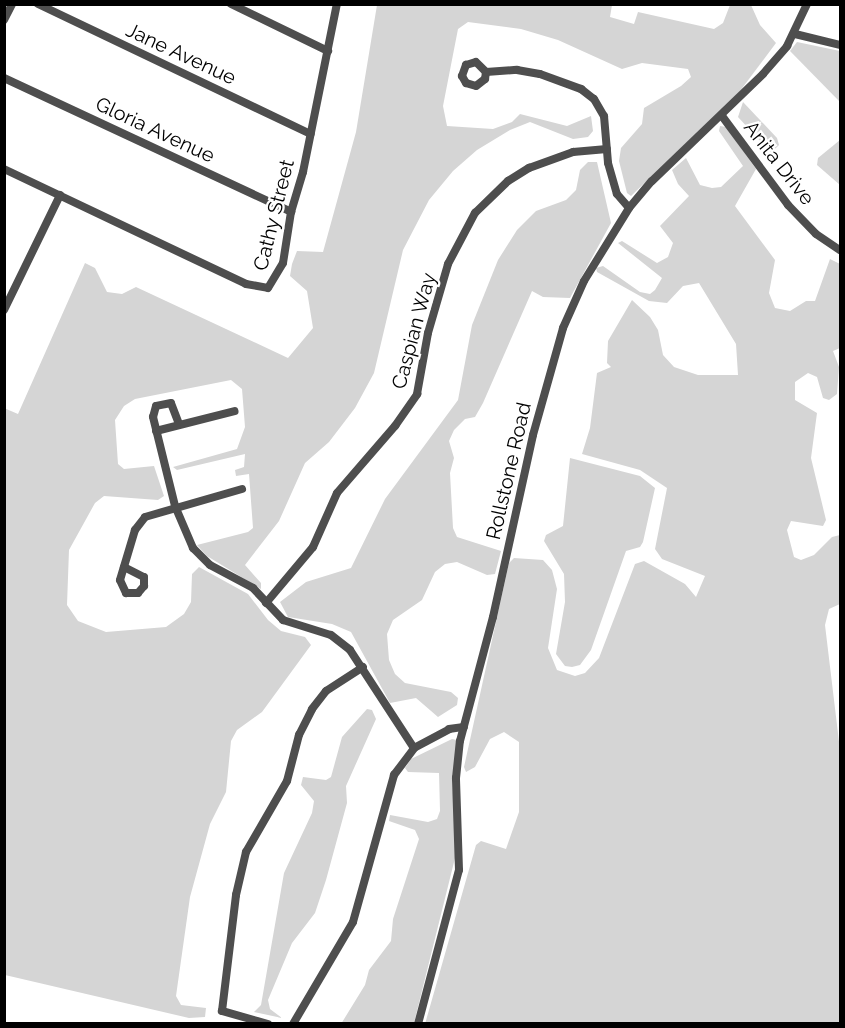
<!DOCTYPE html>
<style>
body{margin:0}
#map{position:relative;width:845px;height:1028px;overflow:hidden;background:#fff;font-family:Raleway,sans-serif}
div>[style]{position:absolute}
.green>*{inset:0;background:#d5d5d5}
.minor>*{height:8px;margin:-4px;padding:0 4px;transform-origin:4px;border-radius:4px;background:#4e4e4e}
span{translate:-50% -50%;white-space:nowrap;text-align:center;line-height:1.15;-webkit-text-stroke:4.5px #fff;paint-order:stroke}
.street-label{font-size:20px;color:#000}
.frame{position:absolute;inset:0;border:6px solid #000;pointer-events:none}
</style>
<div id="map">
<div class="green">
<i style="clip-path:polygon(377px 5px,612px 5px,610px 17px,634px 24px,638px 12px,714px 29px,723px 23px,730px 5px,751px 5px,760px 25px,776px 43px,740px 91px,631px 196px,627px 193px,619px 161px,621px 148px,642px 124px,644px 108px,681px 86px,691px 77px,688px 69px,642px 63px,622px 69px,558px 40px,521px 29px,468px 22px,458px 29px,443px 106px,447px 126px,493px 129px,512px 122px,520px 114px,567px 126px,591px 116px,593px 131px,588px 137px,573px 139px,530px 122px,510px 130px,477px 150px,453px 171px,429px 200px,403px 250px,374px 373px,355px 408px,329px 442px,305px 463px,279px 521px,245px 565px,261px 583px,261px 589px,207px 556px,197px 545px,248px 532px,253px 528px,249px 474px,236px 476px,235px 470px,244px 467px,245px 454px,177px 470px,173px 467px,237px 449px,245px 427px,242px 389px,231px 380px,135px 399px,124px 406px,115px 420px,118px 464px,124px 469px,154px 466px,164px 496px,158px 500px,104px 496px,95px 503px,69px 550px,67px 605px,78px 621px,106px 632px,166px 627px,184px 614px,191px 602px,192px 574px,199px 567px,248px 594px,268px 620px,281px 631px,305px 637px,311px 645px,262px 712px,237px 730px,231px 741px,226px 792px,210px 824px,190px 897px,176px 996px,181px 1005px,206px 1008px,205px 1017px,189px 1018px,5px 975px,4px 408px,18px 414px,85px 263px,95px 268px,107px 292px,122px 294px,136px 287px,288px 358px,313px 328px,307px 291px,290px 276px,292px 264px,297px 251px,323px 252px,356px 132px)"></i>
<i style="clip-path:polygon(797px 42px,840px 51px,840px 102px,790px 51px)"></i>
<i style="clip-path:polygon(743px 102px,777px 138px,779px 145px,771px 153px,738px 117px)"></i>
<i style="clip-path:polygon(720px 126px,726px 127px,756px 169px,735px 206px,775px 260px,769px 293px,775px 308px,790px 311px,806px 301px,815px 301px,830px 259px,840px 264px,840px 348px,833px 351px,839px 367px,837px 394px,829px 400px,823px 398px,817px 377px,808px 373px,795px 382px,795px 400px,817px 413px,811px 458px,826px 520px,823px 526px,791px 521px,787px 530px,794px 557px,801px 560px,814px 555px,832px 537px,840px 535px,840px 604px,829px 609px,825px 625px,840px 750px,840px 1023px,425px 1024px,476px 845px,481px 841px,506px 849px,519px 812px,519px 742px,504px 732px,490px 739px,475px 767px,466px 772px,464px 767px,509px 563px,514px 558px,543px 560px,552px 570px,557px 589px,548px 648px,557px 670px,575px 676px,585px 673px,599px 658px,635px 564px,644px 561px,685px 584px,696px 597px,705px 576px,662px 559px,655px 549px,667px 488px,640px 470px,582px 454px,590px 428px,597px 373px,611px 367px,607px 363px,608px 341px,632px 300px,650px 317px,658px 330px,663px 355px,674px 367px,698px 375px,738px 375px,736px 344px,699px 283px,683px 286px,667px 303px,649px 301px,597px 272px,596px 268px,603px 266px,640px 292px,650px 294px,655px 290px,662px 278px,618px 243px,622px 241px,657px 263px,668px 257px,673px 243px,660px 226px,689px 196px,678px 184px,672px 170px,686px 158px,700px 185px,712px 188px,721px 187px,743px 166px,719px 131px)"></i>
<i style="clip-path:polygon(840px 140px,840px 185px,817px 165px,818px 158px)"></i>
<i style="clip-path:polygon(588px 162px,597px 162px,611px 223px,570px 298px,543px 297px,532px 291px,483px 403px,475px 417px,465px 419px,454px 430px,449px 441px,454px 458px,450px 473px,453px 528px,457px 537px,501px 551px,495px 574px,487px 575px,457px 562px,445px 564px,435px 572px,422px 600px,393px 620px,387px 634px,389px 660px,395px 674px,405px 683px,451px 692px,458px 698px,457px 705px,438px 717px,416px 698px,390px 703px,351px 632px,332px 624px,288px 617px,280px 602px,306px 582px,351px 568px,385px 499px,458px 400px,472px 325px,498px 260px,517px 230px,536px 211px,566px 200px,576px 190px,580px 170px)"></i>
<i style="clip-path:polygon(570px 458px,640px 476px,655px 488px,643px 542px,640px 547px,626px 551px,591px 650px,580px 665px,572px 667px,565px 666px,556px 654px,565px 602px,564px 574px,544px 541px,546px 535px,563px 526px)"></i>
<i style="clip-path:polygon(367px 709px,372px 710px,376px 719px,346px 786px,347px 803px,326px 880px,315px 913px,292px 943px,268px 1000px,270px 1009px,282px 1018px,254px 1012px,261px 1005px,284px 873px,312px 813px,314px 801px,301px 785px,303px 777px,326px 780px,331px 777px,342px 737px)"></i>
<i style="clip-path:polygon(452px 739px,457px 740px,452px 783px,458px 846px,414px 1023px,341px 1024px,365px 985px,369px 970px,391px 941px,393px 919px,419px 839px,415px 830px,389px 821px,390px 815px,428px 822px,437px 819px,440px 811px,439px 773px,408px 772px,405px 768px,411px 759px)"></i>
</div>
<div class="minor">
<i style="left:38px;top:4px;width:302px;rotate:25.5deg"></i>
<i style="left:231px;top:4px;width:108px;rotate:25.9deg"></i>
<i style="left:4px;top:20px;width:18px;rotate:-63deg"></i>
<i style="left:795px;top:34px;width:46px;rotate:13.7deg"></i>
<i style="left:486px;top:72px;width:7px;rotate:98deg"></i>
<i style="left:485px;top:79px;width:11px;rotate:142deg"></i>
<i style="left:476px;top:86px;width:10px;rotate:-163deg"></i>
<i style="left:466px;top:83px;width:8px;rotate:-120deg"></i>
<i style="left:462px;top:76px;width:12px;rotate:-70deg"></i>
<i style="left:466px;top:65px;width:10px;rotate:-17deg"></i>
<i style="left:476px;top:62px;width:14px;rotate:45deg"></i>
<i style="left:486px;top:72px;width:31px;rotate:-4deg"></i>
<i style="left:517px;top:70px;width:23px;rotate:10deg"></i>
<i style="left:540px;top:74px;width:44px;rotate:20.1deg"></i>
<i style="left:581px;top:89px;width:16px;rotate:38deg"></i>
<i style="left:594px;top:99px;width:20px;rotate:60deg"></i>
<i style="left:604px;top:116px;width:47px;rotate:85.1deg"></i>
<i style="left:608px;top:163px;width:32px;rotate:74deg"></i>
<i style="left:617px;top:194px;width:18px;rotate:49deg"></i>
<i style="left:4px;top:78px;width:317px;rotate:25deg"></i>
<i style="left:722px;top:116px;width:111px;rotate:53.4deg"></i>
<i style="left:788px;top:205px;width:40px;rotate:46deg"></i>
<i style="left:816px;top:234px;width:29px;rotate:34deg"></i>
<i style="left:4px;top:169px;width:268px;rotate:25.4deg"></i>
<i style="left:246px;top:284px;width:22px;rotate:10deg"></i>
<i style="left:268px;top:288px;width:29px;rotate:-59deg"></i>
<i style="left:283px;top:263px;width:52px;rotate:-81.1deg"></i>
<i style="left:291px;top:212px;width:42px;rotate:-73.3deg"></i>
<i style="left:303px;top:172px;width:171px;rotate:-78.6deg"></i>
<i style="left:4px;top:310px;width:128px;rotate:-64deg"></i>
<i style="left:179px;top:424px;width:22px;rotate:-111deg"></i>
<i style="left:171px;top:403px;width:15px;rotate:169deg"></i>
<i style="left:156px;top:406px;width:11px;rotate:105deg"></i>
<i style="left:153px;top:417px;width:92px;rotate:76.1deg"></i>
<i style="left:175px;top:506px;width:46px;rotate:66.8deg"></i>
<i style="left:193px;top:548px;width:24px;rotate:45deg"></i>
<i style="left:210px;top:565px;width:49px;rotate:28.1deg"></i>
<i style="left:253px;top:588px;width:44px;rotate:46.8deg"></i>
<i style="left:283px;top:620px;width:50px;rotate:17.4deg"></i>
<i style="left:331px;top:635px;width:24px;rotate:38deg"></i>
<i style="left:350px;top:650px;width:117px;rotate:56.9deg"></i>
<i style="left:156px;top:431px;width:81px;rotate:-14.2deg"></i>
<i style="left:124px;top:567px;width:22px;rotate:27deg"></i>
<i style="left:144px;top:577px;width:9px;rotate:90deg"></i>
<i style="left:144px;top:586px;width:9px;rotate:131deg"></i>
<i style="left:138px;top:593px;width:12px;rotate:180deg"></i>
<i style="left:126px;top:593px;width:14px;rotate:-115deg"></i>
<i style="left:120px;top:580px;width:52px;rotate:-73.3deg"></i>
<i style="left:135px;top:530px;width:16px;rotate:-52deg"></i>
<i style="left:145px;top:517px;width:101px;rotate:-16.1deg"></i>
<i style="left:266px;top:603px;width:73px;rotate:-50deg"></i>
<i style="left:313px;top:547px;width:59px;rotate:-66deg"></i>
<i style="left:337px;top:493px;width:89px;rotate:-49.1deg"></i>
<i style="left:395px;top:426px;width:39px;rotate:-55deg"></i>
<i style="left:417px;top:394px;width:62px;rotate:-79.8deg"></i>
<i style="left:428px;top:333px;width:72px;rotate:-73.8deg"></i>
<i style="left:448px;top:264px;width:58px;rotate:-62.1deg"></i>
<i style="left:475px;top:213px;width:46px;rotate:-44.1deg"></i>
<i style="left:508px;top:181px;width:25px;rotate:-32deg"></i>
<i style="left:529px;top:168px;width:47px;rotate:-20deg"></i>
<i style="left:573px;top:152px;width:34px;rotate:-5deg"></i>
<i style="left:268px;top:1024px;width:48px;rotate:-164.2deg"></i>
<i style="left:222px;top:1011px;width:117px;rotate:-83.1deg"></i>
<i style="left:236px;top:895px;width:44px;rotate:-76.9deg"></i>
<i style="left:246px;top:852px;width:82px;rotate:-60deg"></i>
<i style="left:287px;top:781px;width:48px;rotate:-75.4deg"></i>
<i style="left:299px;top:735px;width:29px;rotate:-63deg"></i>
<i style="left:312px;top:709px;width:23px;rotate:-52deg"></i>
<i style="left:326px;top:691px;width:44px;rotate:-33deg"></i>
<i style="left:293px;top:1024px;width:118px;rotate:-59.5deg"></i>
<i style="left:353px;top:922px;width:153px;rotate:-74.4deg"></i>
<i style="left:394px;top:775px;width:34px;rotate:-53deg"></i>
<i style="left:414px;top:748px;width:40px;rotate:-28deg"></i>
<i style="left:449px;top:729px;width:15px;rotate:-8deg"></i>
<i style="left:418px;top:1024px;width:159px;rotate:-75.1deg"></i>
<i style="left:459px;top:870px;width:92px;rotate:-91.9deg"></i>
<i style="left:456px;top:778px;width:37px;rotate:-84deg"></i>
<i style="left:460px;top:741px;width:128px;rotate:-75.1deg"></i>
<i style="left:493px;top:617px;width:186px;rotate:-77.6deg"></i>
<i style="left:533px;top:435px;width:111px;rotate:-74.3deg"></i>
<i style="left:563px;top:328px;width:51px;rotate:-65.9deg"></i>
<i style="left:584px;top:281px;width:86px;rotate:-58.3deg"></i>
<i style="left:629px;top:208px;width:35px;rotate:-50deg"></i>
<i style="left:652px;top:181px;width:154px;rotate:-43.9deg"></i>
<i style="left:763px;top:74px;width:37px;rotate:-49deg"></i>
<i style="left:787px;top:46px;width:47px;rotate:-64.5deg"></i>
</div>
<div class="street-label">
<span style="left:181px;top:54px;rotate:25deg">Jane Avenue</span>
<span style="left:155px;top:130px;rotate:25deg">Gloria Avenue</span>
<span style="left:779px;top:163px;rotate:52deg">Anita Drive</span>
<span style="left:274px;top:215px;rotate:-76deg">Cathy Street</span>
<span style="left:414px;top:331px;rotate:-75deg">Caspian Way</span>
<span style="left:509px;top:471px;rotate:-77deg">Rollstone Road</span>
</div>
<div class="frame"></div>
</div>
